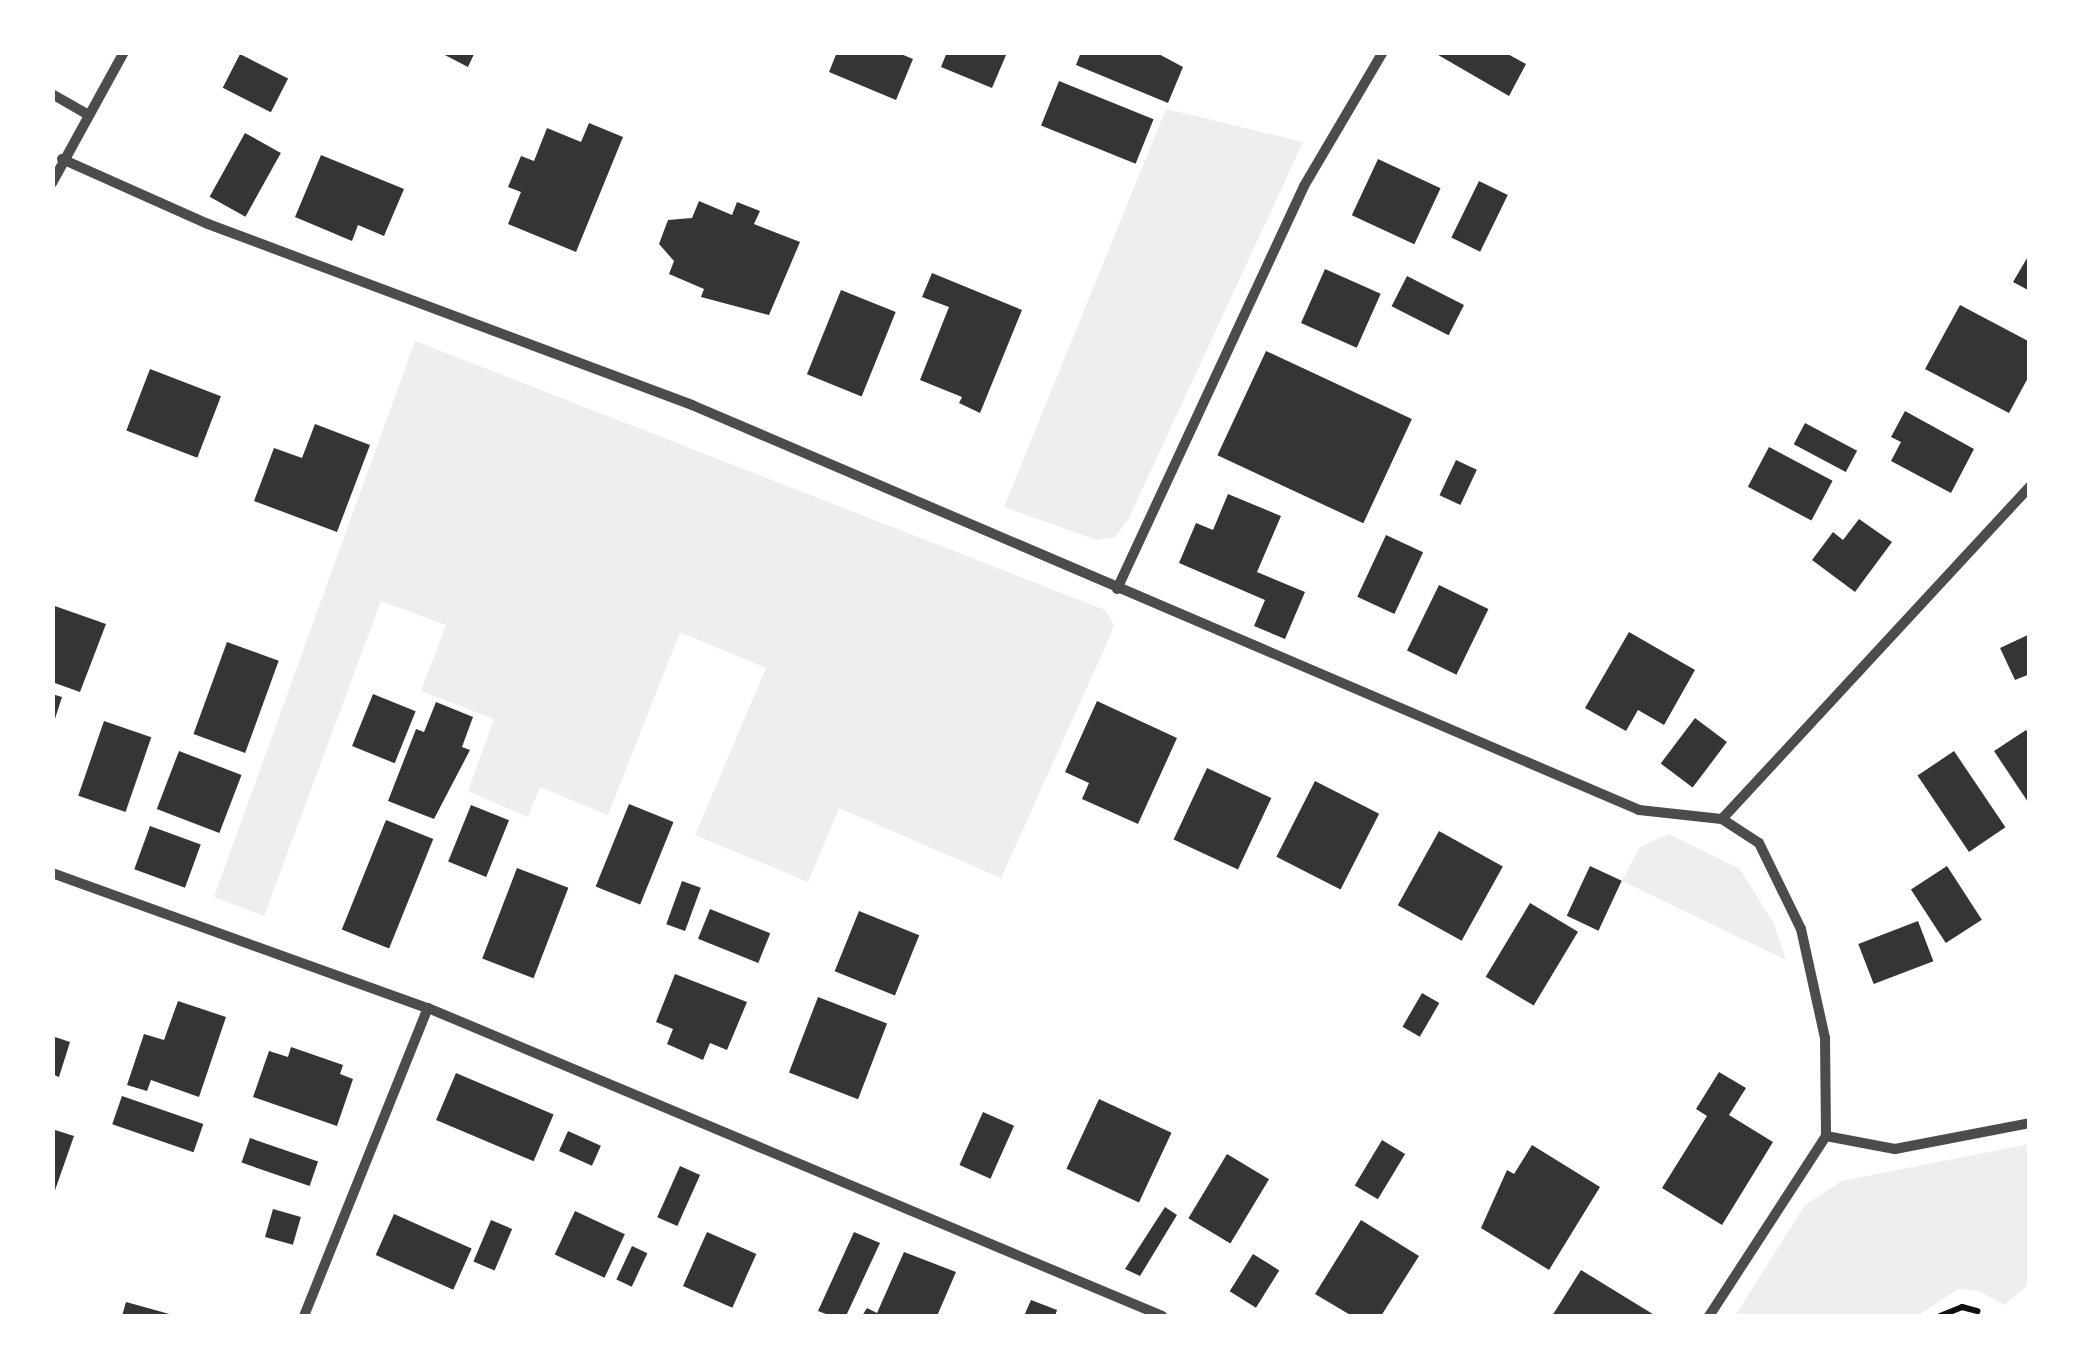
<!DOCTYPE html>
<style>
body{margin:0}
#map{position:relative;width:2082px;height:1369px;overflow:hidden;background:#fff;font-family:Mulish,sans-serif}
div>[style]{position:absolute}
.green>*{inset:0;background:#eee}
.building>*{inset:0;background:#353535;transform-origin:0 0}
.path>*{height:6px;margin:-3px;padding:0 3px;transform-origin:3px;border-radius:3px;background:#111}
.minor>*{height:10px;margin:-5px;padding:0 5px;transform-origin:5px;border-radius:5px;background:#4c4c4c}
span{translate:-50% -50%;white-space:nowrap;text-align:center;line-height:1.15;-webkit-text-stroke:8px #fff;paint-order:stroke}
.frame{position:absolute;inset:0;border:55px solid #fff;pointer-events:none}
</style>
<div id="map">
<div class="green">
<i style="clip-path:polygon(1166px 109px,1303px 142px,1128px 520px,1115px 537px,1097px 540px,1004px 507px)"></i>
<i style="clip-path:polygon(415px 341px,1105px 610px,1114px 625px,1107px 643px,1001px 878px,839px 808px,808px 882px,695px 835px,766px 668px,680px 632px,608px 815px,540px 787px,528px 817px,468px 791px,494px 719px,421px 691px,446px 625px,381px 601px,264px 916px,214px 897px)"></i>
<i style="clip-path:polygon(1669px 834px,1740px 869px,1774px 924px,1786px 960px,1622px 881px,1640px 847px)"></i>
<i style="clip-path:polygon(2029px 1144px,2029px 1284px,2004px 1305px,1979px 1291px,1958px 1289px,1917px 1316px,1735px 1316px,1805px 1205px,1842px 1181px)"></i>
</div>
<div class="building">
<i style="clip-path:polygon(439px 52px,475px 52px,468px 67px)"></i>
<i style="clip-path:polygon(837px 52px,896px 52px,913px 59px,896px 100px,829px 72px)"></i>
<i style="clip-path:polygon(947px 52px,1000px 52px,1006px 55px,992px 88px,941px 67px)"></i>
<i style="clip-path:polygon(1081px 52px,1155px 52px,1183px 67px,1168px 103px,1076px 65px)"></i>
<i style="clip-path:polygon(1433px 52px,1504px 52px,1526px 64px,1509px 96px)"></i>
<i style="left:240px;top:54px;width:54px;height:38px;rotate:27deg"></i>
<i style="left:1059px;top:81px;width:102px;height:48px;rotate:22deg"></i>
<i style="clip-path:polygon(589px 123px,623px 137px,576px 252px,508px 224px,521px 192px,508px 187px,521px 156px,534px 161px,547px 128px,581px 142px)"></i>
<i style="left:245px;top:133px;width:41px;height:73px;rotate:29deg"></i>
<i style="clip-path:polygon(321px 155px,404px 189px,384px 236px,358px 225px,352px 241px,295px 217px)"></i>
<i style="left:1378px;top:159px;width:69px;height:62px;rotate:25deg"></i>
<i style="left:1479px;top:181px;width:32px;height:63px;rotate:26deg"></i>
<i style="clip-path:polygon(699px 201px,732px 215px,737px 202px,760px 211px,754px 224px,800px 242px,769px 315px,701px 297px,704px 289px,669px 274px,674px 261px,659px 244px,668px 220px,692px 218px)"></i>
<i style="clip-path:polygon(2030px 253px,2030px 291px,2013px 282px)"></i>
<i style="left:1325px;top:269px;width:61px;height:59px;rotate:24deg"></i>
<i style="clip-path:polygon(932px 273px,1022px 310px,980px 413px,959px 403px,962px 397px,920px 380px,949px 307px,922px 297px)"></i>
<i style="left:1407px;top:276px;width:64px;height:34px;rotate:27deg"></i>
<i style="left:841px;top:290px;width:59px;height:91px;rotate:22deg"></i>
<i style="clip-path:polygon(1960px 305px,2030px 342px,2030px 374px,2009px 413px,1925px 369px)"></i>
<i style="left:1266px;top:351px;width:161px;height:115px;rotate:25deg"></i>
<i style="left:150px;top:369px;width:76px;height:66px;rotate:21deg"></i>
<i style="clip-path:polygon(1905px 411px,1974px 449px,1951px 493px,1891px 461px,1901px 442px,1891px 437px)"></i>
<i style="left:1805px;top:423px;width:59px;height:24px;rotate:28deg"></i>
<i style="clip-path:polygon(315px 424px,370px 445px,337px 532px,254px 501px,274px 448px,302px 458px)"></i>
<i style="left:1769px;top:447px;width:72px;height:45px;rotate:28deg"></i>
<i style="left:1456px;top:460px;width:23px;height:39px;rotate:25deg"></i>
<i style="clip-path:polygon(1228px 494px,1281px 516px,1257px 572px,1305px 592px,1285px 639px,1254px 626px,1265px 600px,1179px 563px,1196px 523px,1213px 530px)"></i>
<i style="clip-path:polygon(1859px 519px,1892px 542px,1855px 592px,1812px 560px,1833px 532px,1843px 540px)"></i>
<i style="left:1386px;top:535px;width:41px;height:68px;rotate:25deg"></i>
<i style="left:1439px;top:585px;width:55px;height:73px;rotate:26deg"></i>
<i style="clip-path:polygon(52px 605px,106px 624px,80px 692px,52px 682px)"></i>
<i style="clip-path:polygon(1629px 632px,1695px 670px,1664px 725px,1638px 710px,1626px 731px,1585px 708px)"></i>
<i style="clip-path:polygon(2030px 634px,2030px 674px,2015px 680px,2000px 648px)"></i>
<i style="left:227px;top:642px;width:55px;height:98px;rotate:20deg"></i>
<i style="clip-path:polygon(52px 694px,62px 697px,53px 725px,52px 725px)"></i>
<i style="left:373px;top:694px;width:46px;height:56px;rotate:22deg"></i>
<i style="clip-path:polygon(1097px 701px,1177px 738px,1138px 824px,1082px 799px,1089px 783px,1065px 772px)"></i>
<i style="clip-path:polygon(436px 702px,473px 717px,462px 747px,470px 750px,434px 819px,388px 801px,416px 729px,424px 732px)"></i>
<i style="left:1695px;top:718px;width:40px;height:57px;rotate:37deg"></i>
<i style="left:104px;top:721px;width:50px;height:79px;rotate:19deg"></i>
<i style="clip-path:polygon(2026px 730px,2030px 736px,2030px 805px,1994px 751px)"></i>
<i style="left:179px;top:751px;width:67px;height:62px;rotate:21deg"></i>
<i style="left:1954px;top:751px;width:92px;height:44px;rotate:56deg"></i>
<i style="left:1207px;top:768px;width:71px;height:79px;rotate:25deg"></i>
<i style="left:1315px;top:781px;width:72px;height:85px;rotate:27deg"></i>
<i style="left:629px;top:804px;width:48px;height:89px;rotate:22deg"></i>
<i style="left:471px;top:805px;width:41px;height:61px;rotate:22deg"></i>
<i style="left:386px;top:820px;width:51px;height:118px;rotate:22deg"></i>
<i style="left:150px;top:826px;width:54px;height:46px;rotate:20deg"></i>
<i style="left:1439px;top:831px;width:73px;height:85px;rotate:29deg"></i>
<i style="left:1590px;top:866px;width:35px;height:55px;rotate:25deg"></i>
<i style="left:1947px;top:866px;width:64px;height:43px;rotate:57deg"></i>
<i style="left:517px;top:868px;width:55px;height:97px;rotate:21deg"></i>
<i style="left:682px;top:881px;width:20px;height:46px;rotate:20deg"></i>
<i style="left:1530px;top:903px;width:56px;height:86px;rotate:31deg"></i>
<i style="left:710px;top:909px;width:65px;height:32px;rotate:22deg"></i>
<i style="left:859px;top:911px;width:65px;height:65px;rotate:22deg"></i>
<i style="left:1918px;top:921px;width:43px;height:64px;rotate:69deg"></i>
<i style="clip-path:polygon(675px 974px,747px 1002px,727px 1050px,710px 1043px,703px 1060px,667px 1044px,673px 1029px,656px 1022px)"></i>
<i style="left:1422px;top:993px;width:20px;height:39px;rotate:30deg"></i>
<i style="left:818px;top:997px;width:74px;height:81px;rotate:21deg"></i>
<i style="clip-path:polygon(178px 1001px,226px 1017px,199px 1097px,151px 1080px,147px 1091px,127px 1085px,144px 1034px,164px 1040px)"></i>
<i style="clip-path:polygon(52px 1036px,70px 1042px,59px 1077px,52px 1074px)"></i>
<i style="clip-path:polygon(291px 1047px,343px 1065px,340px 1074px,353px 1079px,337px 1126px,253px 1097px,269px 1051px,288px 1057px)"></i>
<i style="clip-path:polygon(1719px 1072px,1746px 1088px,1729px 1115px,1773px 1142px,1722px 1225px,1662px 1188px,1707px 1116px,1696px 1109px)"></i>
<i style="left:456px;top:1073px;width:106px;height:51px;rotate:23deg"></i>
<i style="left:122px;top:1096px;width:86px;height:30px;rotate:19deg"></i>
<i style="left:1099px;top:1099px;width:80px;height:77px;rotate:25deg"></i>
<i style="left:983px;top:1112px;width:34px;height:58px;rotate:24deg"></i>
<i style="clip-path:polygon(52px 1129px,74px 1136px,53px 1196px,52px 1196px)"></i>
<i style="left:568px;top:1131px;width:36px;height:22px;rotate:24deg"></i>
<i style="left:250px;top:1138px;width:72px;height:26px;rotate:19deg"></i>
<i style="left:1382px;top:1140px;width:27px;height:53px;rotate:31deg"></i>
<i style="clip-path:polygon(1532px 1145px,1600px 1187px,1549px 1270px,1481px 1228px,1507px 1170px,1514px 1174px)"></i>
<i style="left:1227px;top:1154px;width:49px;height:75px;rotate:31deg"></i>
<i style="left:680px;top:1166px;width:22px;height:56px;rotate:24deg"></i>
<i style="clip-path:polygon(1165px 1207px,1177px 1215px,1140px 1276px,1125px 1269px)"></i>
<i style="left:273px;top:1209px;width:29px;height:29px;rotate:16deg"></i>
<i style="left:575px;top:1211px;width:55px;height:48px;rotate:25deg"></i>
<i style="left:394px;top:1214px;width:85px;height:45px;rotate:24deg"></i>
<i style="left:491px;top:1220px;width:23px;height:45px;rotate:23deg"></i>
<i style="clip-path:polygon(1361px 1220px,1419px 1256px,1381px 1316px,1352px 1316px,1315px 1294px)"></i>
<i style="left:707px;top:1232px;width:54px;height:59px;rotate:24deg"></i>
<i style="clip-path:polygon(854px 1232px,880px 1243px,846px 1316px,831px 1316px,818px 1311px)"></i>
<i style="left:632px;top:1246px;width:17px;height:37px;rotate:25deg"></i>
<i style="clip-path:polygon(904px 1252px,956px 1272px,937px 1316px,862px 1316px,867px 1308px,877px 1313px)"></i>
<i style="left:1253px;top:1254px;width:31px;height:44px;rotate:32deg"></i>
<i style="clip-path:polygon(1581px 1270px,1656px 1316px,1552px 1316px)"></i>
<i style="clip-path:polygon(1031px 1300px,1057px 1310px,1055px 1316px,1024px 1316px)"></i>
<i style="clip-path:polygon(126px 1302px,173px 1315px,173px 1316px,122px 1316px)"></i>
</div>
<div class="path">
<i style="left:1940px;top:1316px;width:24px;rotate:-22deg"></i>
<i style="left:1962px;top:1307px;width:16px;rotate:15deg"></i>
</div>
<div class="minor">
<i style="left:52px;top:94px;width:40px;rotate:29.7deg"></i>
<i style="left:62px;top:159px;width:160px;rotate:24deg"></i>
<i style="left:208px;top:224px;width:517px;rotate:20.5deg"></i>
<i style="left:692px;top:405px;width:1030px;rotate:23.15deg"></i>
<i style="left:1639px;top:810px;width:83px;rotate:6.2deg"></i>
<i style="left:1722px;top:819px;width:44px;rotate:33deg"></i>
<i style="left:1759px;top:843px;width:96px;rotate:64deg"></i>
<i style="left:1801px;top:929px;width:112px;rotate:77.6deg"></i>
<i style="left:1825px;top:1038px;width:98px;rotate:89.4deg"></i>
<i style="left:1826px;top:1136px;width:215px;rotate:123deg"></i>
<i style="left:52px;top:183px;width:149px;rotate:-61.2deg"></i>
<i style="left:1117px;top:589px;width:444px;rotate:-65.1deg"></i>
<i style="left:1304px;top:186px;width:156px;rotate:-59.5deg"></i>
<i style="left:1722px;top:819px;width:454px;rotate:-47.2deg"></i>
<i style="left:52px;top:873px;width:400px;rotate:19.8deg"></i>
<i style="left:428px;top:1008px;width:796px;rotate:22.76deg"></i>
<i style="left:1826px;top:1136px;width:70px;rotate:10.7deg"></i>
<i style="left:1895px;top:1149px;width:137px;rotate:-10.9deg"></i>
<i style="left:304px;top:1316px;width:332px;rotate:-68.1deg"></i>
</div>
<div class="frame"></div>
</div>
